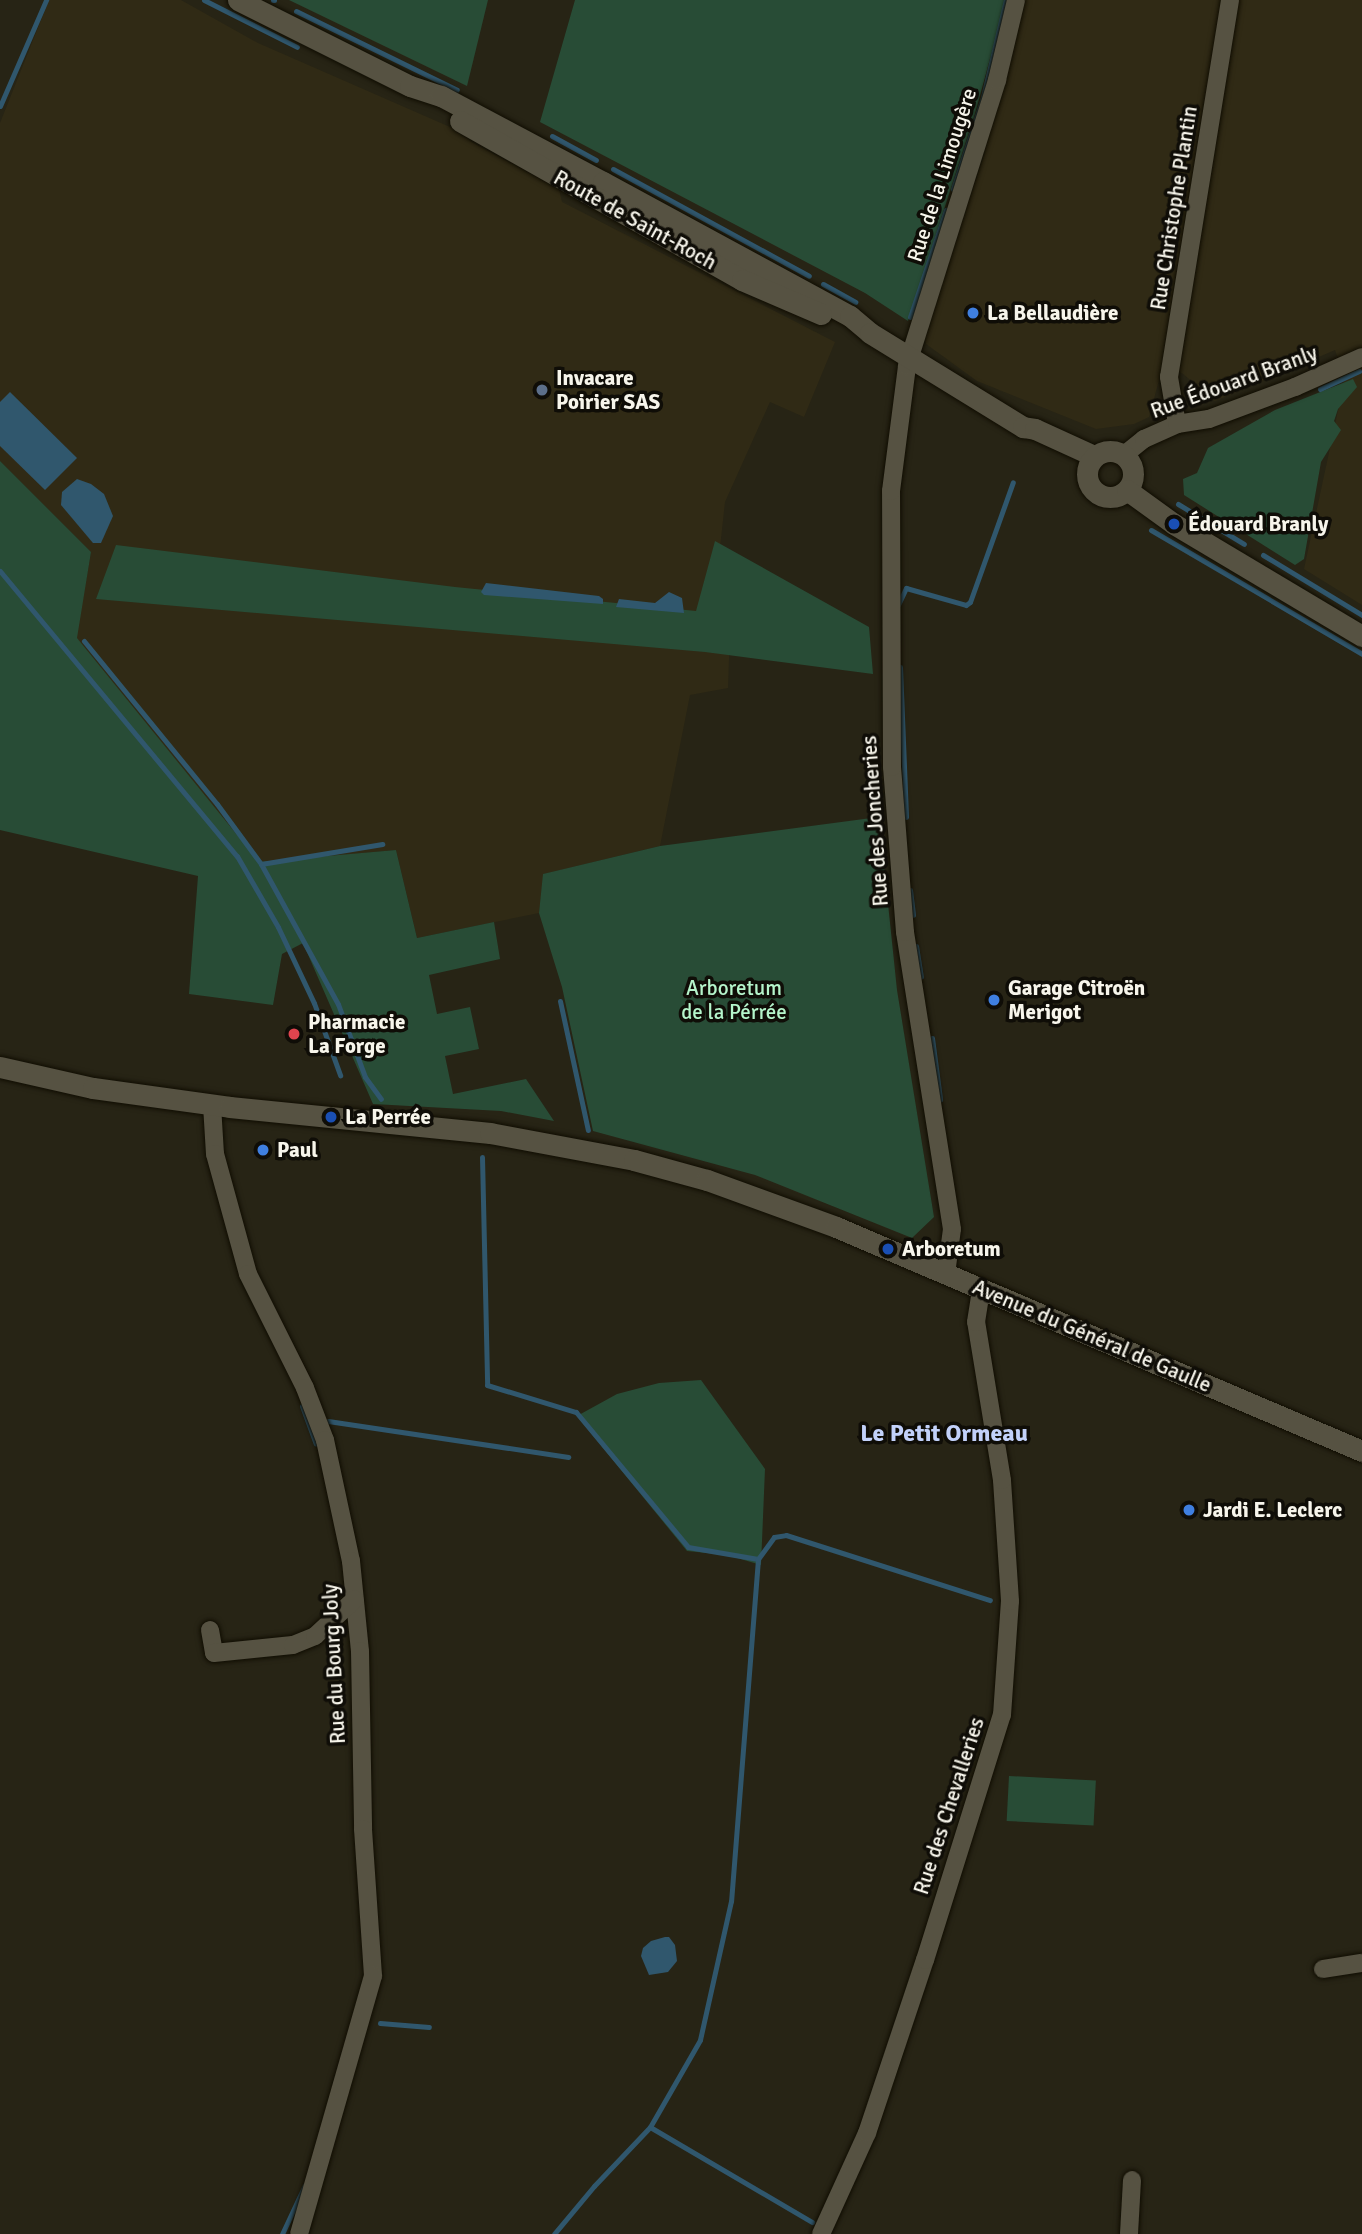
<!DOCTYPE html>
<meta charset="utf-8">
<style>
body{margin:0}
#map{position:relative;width:1362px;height:2234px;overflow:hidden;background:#272415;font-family:Signika,sans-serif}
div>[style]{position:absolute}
.built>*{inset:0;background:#302a15}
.green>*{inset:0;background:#284c36;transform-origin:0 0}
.water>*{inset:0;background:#30576d}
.stream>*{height:5px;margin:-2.5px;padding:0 2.5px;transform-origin:2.5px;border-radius:2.5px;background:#30576d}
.roads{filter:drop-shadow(0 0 2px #100d02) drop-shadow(0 0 2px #100d02)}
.minor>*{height:18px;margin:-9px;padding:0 9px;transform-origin:9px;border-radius:9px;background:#565242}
.tertiary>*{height:21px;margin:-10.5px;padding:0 10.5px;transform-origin:10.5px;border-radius:10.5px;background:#565242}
.tertiary>.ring{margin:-10.5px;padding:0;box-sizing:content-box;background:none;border:21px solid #565242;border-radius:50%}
.dots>*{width:19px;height:19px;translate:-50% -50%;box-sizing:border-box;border:4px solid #0f0d07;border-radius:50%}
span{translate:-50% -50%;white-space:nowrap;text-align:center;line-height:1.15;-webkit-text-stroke:7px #0f0d07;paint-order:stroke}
.street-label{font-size:21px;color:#f7f5eb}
.poi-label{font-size:21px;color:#f7f5eb;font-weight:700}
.left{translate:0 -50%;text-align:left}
.park-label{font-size:21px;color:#b5f5cb}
.quarter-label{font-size:24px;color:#c2d1fa;font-weight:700}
</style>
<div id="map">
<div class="built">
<i style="clip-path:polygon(49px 0,181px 0,258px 43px,450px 127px,473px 143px,559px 189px,562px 202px,835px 342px,804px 417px,770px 402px,725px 502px,711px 630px,730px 630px,728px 688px,690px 695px,660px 846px,544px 874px,539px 913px,417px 938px,396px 850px,259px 863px,76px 638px,91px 552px,0 461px,0 123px)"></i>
<i style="clip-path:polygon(1011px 0,1362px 0,1362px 605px,1304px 569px,1345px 378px,1335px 350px,1215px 401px,1182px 373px,1162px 369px,1149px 417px,1134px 424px,1096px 429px,977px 381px,926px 344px,924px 332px,985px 153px)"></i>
</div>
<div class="green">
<i style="clip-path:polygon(289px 0,488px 0,467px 86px)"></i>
<i style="clip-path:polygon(575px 0,1006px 0,975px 114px,908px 321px,865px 293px,540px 122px)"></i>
<i style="clip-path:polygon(1353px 379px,1357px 387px,1338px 409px,1334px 421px,1341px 430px,1321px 462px,1304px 559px,1295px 565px,1184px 495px,1183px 479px,1197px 473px,1208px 448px,1275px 410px)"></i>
<i style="clip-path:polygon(0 461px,91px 552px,77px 638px,259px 862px,396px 850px,417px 938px,494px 922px,500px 959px,429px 975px,437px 1014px,470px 1007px,479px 1049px,445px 1056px,453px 1094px,526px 1079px,554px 1121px,501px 1111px,373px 1104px,303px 943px,282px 954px,273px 1005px,189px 994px,198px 876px,0 830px)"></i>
<i style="clip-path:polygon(715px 541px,869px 627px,873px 674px,705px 652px,96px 599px,116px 545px,455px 587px,696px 611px)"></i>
<i style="clip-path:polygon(879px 817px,897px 990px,934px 1217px,912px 1238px,755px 1175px,593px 1131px,562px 987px,539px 913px,543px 874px,660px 846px)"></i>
<i style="clip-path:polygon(701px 1380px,765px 1469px,761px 1565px,727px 1555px,687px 1551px,577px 1416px,617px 1394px,659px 1383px)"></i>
<i style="left:1009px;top:1776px;width:87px;height:45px;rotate:3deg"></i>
</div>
<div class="water">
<i style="clip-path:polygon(10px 392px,77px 458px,45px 490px,0 446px,0 402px)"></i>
<i style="clip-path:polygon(77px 479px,91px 484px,104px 494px,113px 516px,101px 543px,93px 543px,61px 505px,62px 492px)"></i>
<i style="clip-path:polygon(486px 583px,599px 596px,603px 599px,603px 604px,484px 595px,481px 592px)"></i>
<i style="clip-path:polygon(669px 592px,682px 598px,684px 613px,616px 607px,619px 599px,655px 603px)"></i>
<i style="clip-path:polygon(665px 1937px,669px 1937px,675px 1945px,677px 1961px,668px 1972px,649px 1975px,641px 1956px,643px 1948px,651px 1941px)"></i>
</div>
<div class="stream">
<i style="left:204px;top:0;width:104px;rotate:26.8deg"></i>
<i style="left:273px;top:0;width:1px"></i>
<i style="left:296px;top:11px;width:179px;rotate:26.1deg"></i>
<i style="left:0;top:106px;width:116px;rotate:-66.5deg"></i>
<i style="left:552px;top:136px;width:50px;rotate:28.6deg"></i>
<i style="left:613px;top:169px;width:223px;rotate:28.6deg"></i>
<i style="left:953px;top:189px;width:97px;rotate:-71.9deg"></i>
<i style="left:983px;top:97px;width:100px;rotate:-76.7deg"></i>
<i style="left:823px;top:284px;width:37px;rotate:29deg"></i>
<i style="left:910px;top:317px;width:113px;rotate:-71.4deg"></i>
<i style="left:1320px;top:389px;width:43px;rotate:-24.8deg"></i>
<i style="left:1178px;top:504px;width:77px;rotate:31.2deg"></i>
<i style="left:1151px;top:530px;width:245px;rotate:30.4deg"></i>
<i style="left:1263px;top:555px;width:116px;rotate:31.2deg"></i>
<i style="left:0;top:571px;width:371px;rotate:50.3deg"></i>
<i style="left:237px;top:856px;width:82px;rotate:60deg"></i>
<i style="left:278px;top:927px;width:84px;rotate:64.7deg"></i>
<i style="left:314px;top:1003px;width:77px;rotate:70.1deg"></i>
<i style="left:898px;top:605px;width:19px;rotate:-65deg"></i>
<i style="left:906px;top:588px;width:62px;rotate:15.8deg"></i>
<i style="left:966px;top:605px;width:5px;rotate:-37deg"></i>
<i style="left:970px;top:602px;width:127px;rotate:-70.3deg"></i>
<i style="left:84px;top:641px;width:210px;rotate:50.8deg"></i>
<i style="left:217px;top:804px;width:74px;rotate:53.7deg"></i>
<i style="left:261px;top:864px;width:160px;rotate:61.2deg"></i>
<i style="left:338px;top:1004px;width:78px;rotate:69.7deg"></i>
<i style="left:365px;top:1077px;width:27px;rotate:54deg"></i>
<i style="left:900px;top:667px;width:150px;rotate:87.7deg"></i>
<i style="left:261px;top:864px;width:123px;rotate:-9.4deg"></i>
<i style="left:910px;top:890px;width:25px;rotate:83deg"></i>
<i style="left:916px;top:946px;width:31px;rotate:81deg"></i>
<i style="left:560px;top:1001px;width:132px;rotate:77.8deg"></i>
<i style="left:932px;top:1038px;width:62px;rotate:82.5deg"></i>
<i style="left:482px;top:1157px;width:228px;rotate:88.7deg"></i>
<i style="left:487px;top:1385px;width:93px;rotate:16.9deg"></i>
<i style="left:576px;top:1412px;width:175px;rotate:50.3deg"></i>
<i style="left:688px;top:1547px;width:71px;rotate:9.7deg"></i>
<i style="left:758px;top:1559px;width:343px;rotate:94.5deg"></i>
<i style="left:731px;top:1901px;width:142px;rotate:102.6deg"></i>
<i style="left:700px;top:2040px;width:100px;rotate:119.9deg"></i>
<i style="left:650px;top:2127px;width:81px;rotate:133.5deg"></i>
<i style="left:594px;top:2186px;width:62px;rotate:129.8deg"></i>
<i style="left:302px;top:1406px;width:40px;rotate:69.8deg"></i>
<i style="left:328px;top:1421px;width:243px;rotate:8.5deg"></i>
<i style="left:758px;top:1559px;width:27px;rotate:-54deg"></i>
<i style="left:774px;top:1537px;width:12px;rotate:-9deg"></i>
<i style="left:786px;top:1535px;width:214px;rotate:17.7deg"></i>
<i style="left:380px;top:2023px;width:49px;rotate:4.7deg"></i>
<i style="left:650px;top:2127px;width:188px;rotate:30.4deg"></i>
<i style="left:282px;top:2234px;width:54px;rotate:-64.9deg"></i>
</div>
<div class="roads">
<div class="minor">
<i style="left:1177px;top:424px;width:48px;rotate:-99.7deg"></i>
<i style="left:1169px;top:377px;width:382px;rotate:-80.8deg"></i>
<i style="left:1124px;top:455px;width:26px;rotate:-39deg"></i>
<i style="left:1144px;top:439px;width:36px;rotate:-24deg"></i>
<i style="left:1177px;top:424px;width:32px;rotate:-9deg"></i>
<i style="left:1209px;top:419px;width:92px;rotate:-20.4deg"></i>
<i style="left:1295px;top:387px;width:73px;rotate:-24.1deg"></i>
<i style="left:212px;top:1105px;width:49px;rotate:86.5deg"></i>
<i style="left:215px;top:1154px;width:124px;rotate:74.6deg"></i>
<i style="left:248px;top:1274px;width:127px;rotate:63.4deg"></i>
<i style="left:305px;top:1388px;width:56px;rotate:69deg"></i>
<i style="left:325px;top:1440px;width:124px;rotate:77.9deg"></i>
<i style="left:351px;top:1561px;width:90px;rotate:84.3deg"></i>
<i style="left:360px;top:1651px;width:178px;rotate:89deg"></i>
<i style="left:363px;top:1829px;width:147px;rotate:86.1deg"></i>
<i style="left:373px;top:1976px;width:268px;rotate:106deg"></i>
<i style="left:946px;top:1274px;width:45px;rotate:-82.4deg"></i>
<i style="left:952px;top:1229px;width:301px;rotate:-99deg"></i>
<i style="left:905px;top:932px;width:166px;rotate:-94.5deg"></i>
<i style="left:892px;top:767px;width:276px;rotate:-90.2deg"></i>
<i style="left:891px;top:491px;width:126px;rotate:-82.7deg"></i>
<i style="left:907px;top:366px;width:300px;rotate:-72.5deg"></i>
<i style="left:997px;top:80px;width:82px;rotate:-76.6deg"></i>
<i style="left:210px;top:1630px;width:23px;rotate:80deg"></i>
<i style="left:214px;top:1653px;width:79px;rotate:-5.8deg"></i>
<i style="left:293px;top:1645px;width:24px;rotate:-22deg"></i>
<i style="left:315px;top:1636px;width:54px;rotate:-42.8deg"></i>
<i style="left:1323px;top:1969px;width:39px;rotate:-9deg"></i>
<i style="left:821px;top:2234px;width:111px;rotate:-65.5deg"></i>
<i style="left:867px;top:2133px;width:182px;rotate:-71.5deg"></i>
<i style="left:925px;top:1960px;width:257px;rotate:-72.6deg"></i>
<i style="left:1002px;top:1715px;width:114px;rotate:-86deg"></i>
<i style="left:1010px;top:1601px;width:121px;rotate:-93.8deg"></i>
<i style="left:1002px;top:1480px;width:160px;rotate:-99.3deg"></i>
<i style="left:976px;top:1322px;width:33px;rotate:-81deg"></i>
<i style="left:1129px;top:2234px;width:54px;rotate:-86.8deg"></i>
</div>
<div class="tertiary">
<i style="left:238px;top:0;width:192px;rotate:26.6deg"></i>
<i style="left:410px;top:86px;width:33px;rotate:18deg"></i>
<i style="left:441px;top:96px;width:183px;rotate:28deg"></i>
<i style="left:603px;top:182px;width:281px;rotate:28.5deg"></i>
<i style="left:850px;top:316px;width:26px;rotate:40deg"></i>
<i style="left:870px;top:333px;width:180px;rotate:31.6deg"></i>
<i style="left:1023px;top:427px;width:12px;rotate:9deg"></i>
<i style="left:1035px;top:429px;width:65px;rotate:24.6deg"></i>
<i style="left:460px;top:121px;width:324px;rotate:29.4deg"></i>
<i style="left:742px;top:280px;width:86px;rotate:23.3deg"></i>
<i class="ring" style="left:1087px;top:451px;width:25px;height:25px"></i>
<i style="left:1127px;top:490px;width:58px;rotate:35.9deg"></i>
<i style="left:1174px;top:524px;width:219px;rotate:30.8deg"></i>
<i style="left:0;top:1067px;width:95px;rotate:12.7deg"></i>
<i style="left:93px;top:1088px;width:138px;rotate:7.9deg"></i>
<i style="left:230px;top:1107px;width:261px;rotate:5.7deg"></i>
<i style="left:490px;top:1133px;width:147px;rotate:10.6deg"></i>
<i style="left:634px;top:1160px;width:76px;rotate:15.3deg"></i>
<i style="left:707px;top:1180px;width:137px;rotate:20deg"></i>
<i style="left:836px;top:1227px;width:572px;rotate:23.07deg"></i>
</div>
</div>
<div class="dots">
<i style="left:973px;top:313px;background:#3f7fe0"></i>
<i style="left:542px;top:390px;background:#5c6f8a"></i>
<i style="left:1174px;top:524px;background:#1a4fb4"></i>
<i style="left:994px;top:1000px;background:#3f7fe0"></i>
<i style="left:294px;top:1034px;background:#e0444e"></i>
<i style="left:331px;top:1117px;background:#1a4fb4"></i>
<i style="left:263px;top:1150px;background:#3f7fe0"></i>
<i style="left:888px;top:1249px;background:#1a4fb4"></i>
<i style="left:1189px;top:1510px;background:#3f7fe0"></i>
</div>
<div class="street-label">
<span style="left:942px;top:175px;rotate:-72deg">Rue de la Limougère</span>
<span style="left:1174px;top:208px;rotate:-81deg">Rue Christophe Plantin</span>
<span style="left:635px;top:220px;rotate:29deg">Route de Saint-Roch</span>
<span style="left:1234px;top:382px;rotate:-20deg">Rue Édouard Branly</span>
<span style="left:875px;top:821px;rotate:-94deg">Rue des Joncheries</span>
<span style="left:1092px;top:1336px;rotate:23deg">Avenue du Général de Gaulle</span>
<span style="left:334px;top:1664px;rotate:-93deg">Rue du Bourg Joly</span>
<span style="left:949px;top:1806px;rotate:-72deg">Rue des Chevalleries</span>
</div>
<div class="poi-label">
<span class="left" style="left:987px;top:313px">La Bellaudière</span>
<span class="left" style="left:556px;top:390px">Invacare<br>Poirier SAS</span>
<span class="left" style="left:1188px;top:524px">Édouard Branly</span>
<span class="left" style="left:1008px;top:1000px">Garage Citroën<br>Merigot</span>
<span class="left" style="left:308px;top:1034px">Pharmacie<br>La Forge</span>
<span class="left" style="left:345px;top:1117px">La Perrée</span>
<span class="left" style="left:277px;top:1150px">Paul</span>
<span class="left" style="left:902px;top:1249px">Arboretum</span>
<span class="left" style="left:1203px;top:1510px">Jardi E. Leclerc</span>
</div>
<div class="park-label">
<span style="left:734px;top:1000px">Arboretum<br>de la Pérrée</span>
</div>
<div class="quarter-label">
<span style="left:944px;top:1434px">Le Petit Ormeau</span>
</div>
</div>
